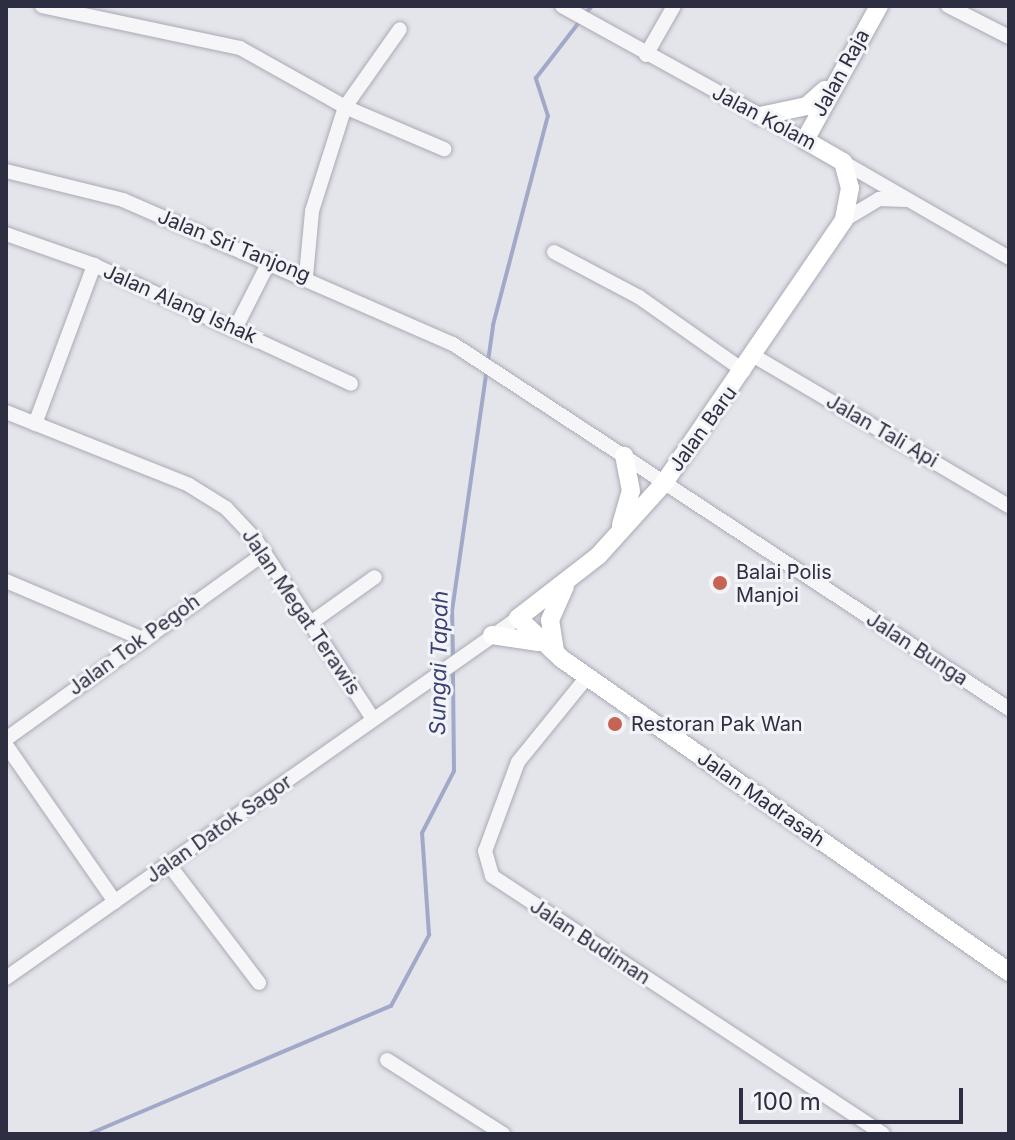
<!DOCTYPE html>
<style>
body{margin:0}
#map{position:relative;width:1015px;height:1140px;overflow:hidden;background:#e4e4eb;font-family:Inter,sans-serif}
div>[style]{position:absolute}
.stream>*{height:4px;margin:-2px;padding:0 2px;transform-origin:2px;border-radius:2px;background:#a2a9c8}
.roads{filter:drop-shadow(0 0 2px #a9aab5) drop-shadow(0 0 2px #a9aab5)}
.street>*{height:14px;margin:-7px;padding:0 7px;transform-origin:7px;border-radius:7px;background:#f6f6f9}
.secondary>*{height:18px;margin:-9px;padding:0 9px;transform-origin:9px;border-radius:9px;background:#fff}
.dots>*{width:22px;height:22px;translate:-50% -50%;box-sizing:border-box;border:4px solid #f3f4f8;border-radius:50%}
span{translate:-50% -50%;white-space:nowrap;text-align:center;line-height:1.15;-webkit-text-stroke:6px #f3f4f8;paint-order:stroke}
.street-label{font-size:20px;color:#2d2e42}
.poi-label{font-size:20px;color:#2d2e42}
.left{translate:0 -50%;text-align:left}
.water-label{font-size:22px;color:#394273;font-style:italic}
.frame{position:absolute;inset:0;border:8px solid #2d2e42;pointer-events:none}
.scale{position:absolute;left:739px;top:1088px;width:224px;height:36px;box-sizing:border-box;border:4px solid #2d2e42;border-top:0;padding-left:10px;font-size:24px;line-height:28px;white-space:nowrap;color:#2d2e42;-webkit-text-stroke:6px #f3f4f8;paint-order:stroke}
</style>
<div id="map">
<div class="stream">
<i style="left:585px;top:14px;width:11px;rotate:-49deg"></i>
<i style="left:453px;top:657px;width:46px;rotate:-91.2deg"></i>
<i style="left:452px;top:611px;width:289px;rotate:-81.8deg"></i>
<i style="left:493px;top:325px;width:216px;rotate:-75.3deg"></i>
<i style="left:548px;top:116px;width:40px;rotate:-108deg"></i>
<i style="left:536px;top:78px;width:72px;rotate:-52.3deg"></i>
<i style="left:89px;top:1134px;width:328px;rotate:-23deg"></i>
<i style="left:391px;top:1006px;width:81px;rotate:-61.8deg"></i>
<i style="left:429px;top:935px;width:102px;rotate:-93.9deg"></i>
<i style="left:422px;top:833px;width:70px;rotate:-62.7deg"></i>
<i style="left:454px;top:771px;width:101px;rotate:-90.6deg"></i>
</div>
<div class="roads">
<div class="street">
<i style="left:42px;top:6px;width:202px;rotate:12deg"></i>
<i style="left:240px;top:48px;width:120px;rotate:29.3deg"></i>
<i style="left:345px;top:107px;width:108px;rotate:23deg"></i>
<i style="left:562px;top:6px;width:277px;rotate:28.9deg"></i>
<i style="left:948px;top:6px;width:68px;rotate:26.9deg"></i>
<i style="left:646px;top:55px;width:56px;rotate:-60.3deg"></i>
<i style="left:843px;top:162px;width:192px;rotate:30deg"></i>
<i style="left:6px;top:171px;width:121px;rotate:13.9deg"></i>
<i style="left:123px;top:200px;width:360px;rotate:23.6deg"></i>
<i style="left:453px;top:344px;width:665px;rotate:33.28deg"></i>
<i style="left:844px;top:220px;width:41px;rotate:-31deg"></i>
<i style="left:879px;top:199px;width:26px;rotate:2deg"></i>
<i style="left:6px;top:234px;width:93px;rotate:19.4deg"></i>
<i style="left:94px;top:265px;width:283px;rotate:24.8deg"></i>
<i style="left:554px;top:252px;width:96px;rotate:27.9deg"></i>
<i style="left:639px;top:297px;width:128px;rotate:35.2deg"></i>
<i style="left:306px;top:276px;width:65px;rotate:-84.7deg"></i>
<i style="left:312px;top:211px;width:109px;rotate:-72.4deg"></i>
<i style="left:345px;top:107px;width:95px;rotate:-54.8deg"></i>
<i style="left:235px;top:329px;width:77px;rotate:-63.1deg"></i>
<i style="left:754px;top:356px;width:296px;rotate:30.5deg"></i>
<i style="left:6px;top:412px;width:197px;rotate:21.7deg"></i>
<i style="left:189px;top:485px;width:44px;rotate:31.9deg"></i>
<i style="left:226px;top:508px;width:44px;rotate:46.8deg"></i>
<i style="left:256px;top:540px;width:214px;rotate:56.8deg"></i>
<i style="left:35px;top:424px;width:170px;rotate:-69.6deg"></i>
<i style="left:6px;top:581px;width:146px;rotate:23deg"></i>
<i style="left:312px;top:622px;width:77px;rotate:-35.5deg"></i>
<i style="left:587px;top:677px;width:109px;rotate:129.1deg"></i>
<i style="left:518px;top:762px;width:95px;rotate:110.3deg"></i>
<i style="left:485px;top:851px;width:26px;rotate:74deg"></i>
<i style="left:492px;top:876px;width:468px;rotate:33.4deg"></i>
<i style="left:6px;top:739px;width:319px;rotate:-35.7deg"></i>
<i style="left:6px;top:745px;width:191px;rotate:55.2deg"></i>
<i style="left:170px;top:866px;width:147px;rotate:52.7deg"></i>
<i style="left:6px;top:978px;width:626px;rotate:-35.11deg"></i>
<i style="left:387px;top:1060px;width:138px;rotate:32.5deg"></i>
</div>
<div class="secondary">
<i style="left:879px;top:6px;width:153px;rotate:118.9deg"></i>
<i style="left:805px;top:140px;width:44px;rotate:30.1deg"></i>
<i style="left:843px;top:162px;width:27px;rotate:75deg"></i>
<i style="left:850px;top:188px;width:33px;rotate:101deg"></i>
<i style="left:844px;top:220px;width:319px;rotate:124.4deg"></i>
<i style="left:664px;top:483px;width:98px;rotate:132.1deg"></i>
<i style="left:598px;top:556px;width:101px;rotate:142.2deg"></i>
<i style="left:518px;top:618px;width:60px;rotate:43deg"></i>
<i style="left:562px;top:659px;width:546px;rotate:35deg"></i>
<i style="left:760px;top:116px;width:48px;rotate:-12deg"></i>
<i style="left:807px;top:106px;width:24px;rotate:-42deg"></i>
<i style="left:621px;top:525px;width:35px;rotate:-74deg"></i>
<i style="left:631px;top:491px;width:36px;rotate:-101deg"></i>
<i style="left:492px;top:635px;width:47px;rotate:8.7deg"></i>
<i style="left:555px;top:651px;width:31px;rotate:-99deg"></i>
<i style="left:550px;top:620px;width:37px;rotate:-66deg"></i>
</div>
</div>
<div class="dots">
<i style="left:720px;top:583px;background:#c56453"></i>
<i style="left:615px;top:724px;background:#c56453"></i>
</div>
<div class="street-label">
<span style="left:841px;top:73px;rotate:-61deg">Jalan Raja</span>
<span style="left:764px;top:118px;rotate:28deg">Jalan Kolam</span>
<span style="left:234px;top:246px;rotate:22deg">Jalan Sri Tanjong</span>
<span style="left:180px;top:304px;rotate:24deg">Jalan Alang Ishak</span>
<span style="left:703px;top:429px;rotate:-54deg">Jalan Baru</span>
<span style="left:882px;top:431px;rotate:30deg">Jalan Tali Api</span>
<span style="left:301px;top:612px;rotate:56deg">Jalan Megat Terawis</span>
<span style="left:134px;top:645px;rotate:-36deg">Jalan Tok Pegoh</span>
<span style="left:917px;top:649px;rotate:33deg">Jalan Bunga</span>
<span style="left:761px;top:799px;rotate:35deg">Jalan Madrasah</span>
<span style="left:219px;top:829px;rotate:-35deg">Jalan Datok Sagor</span>
<span style="left:590px;top:942px;rotate:33deg">Jalan Budiman</span>
</div>
<div class="poi-label">
<span class="left" style="left:736px;top:584px">Balai Polis<br>Manjoi</span>
<span class="left" style="left:631px;top:724px">Restoran Pak Wan</span>
</div>
<div class="water-label">
<span style="left:439px;top:663px;rotate:-89deg">Sungai Tapah</span>
</div>
<div class="frame"></div>
<div class="scale">100 m</div>
</div>
